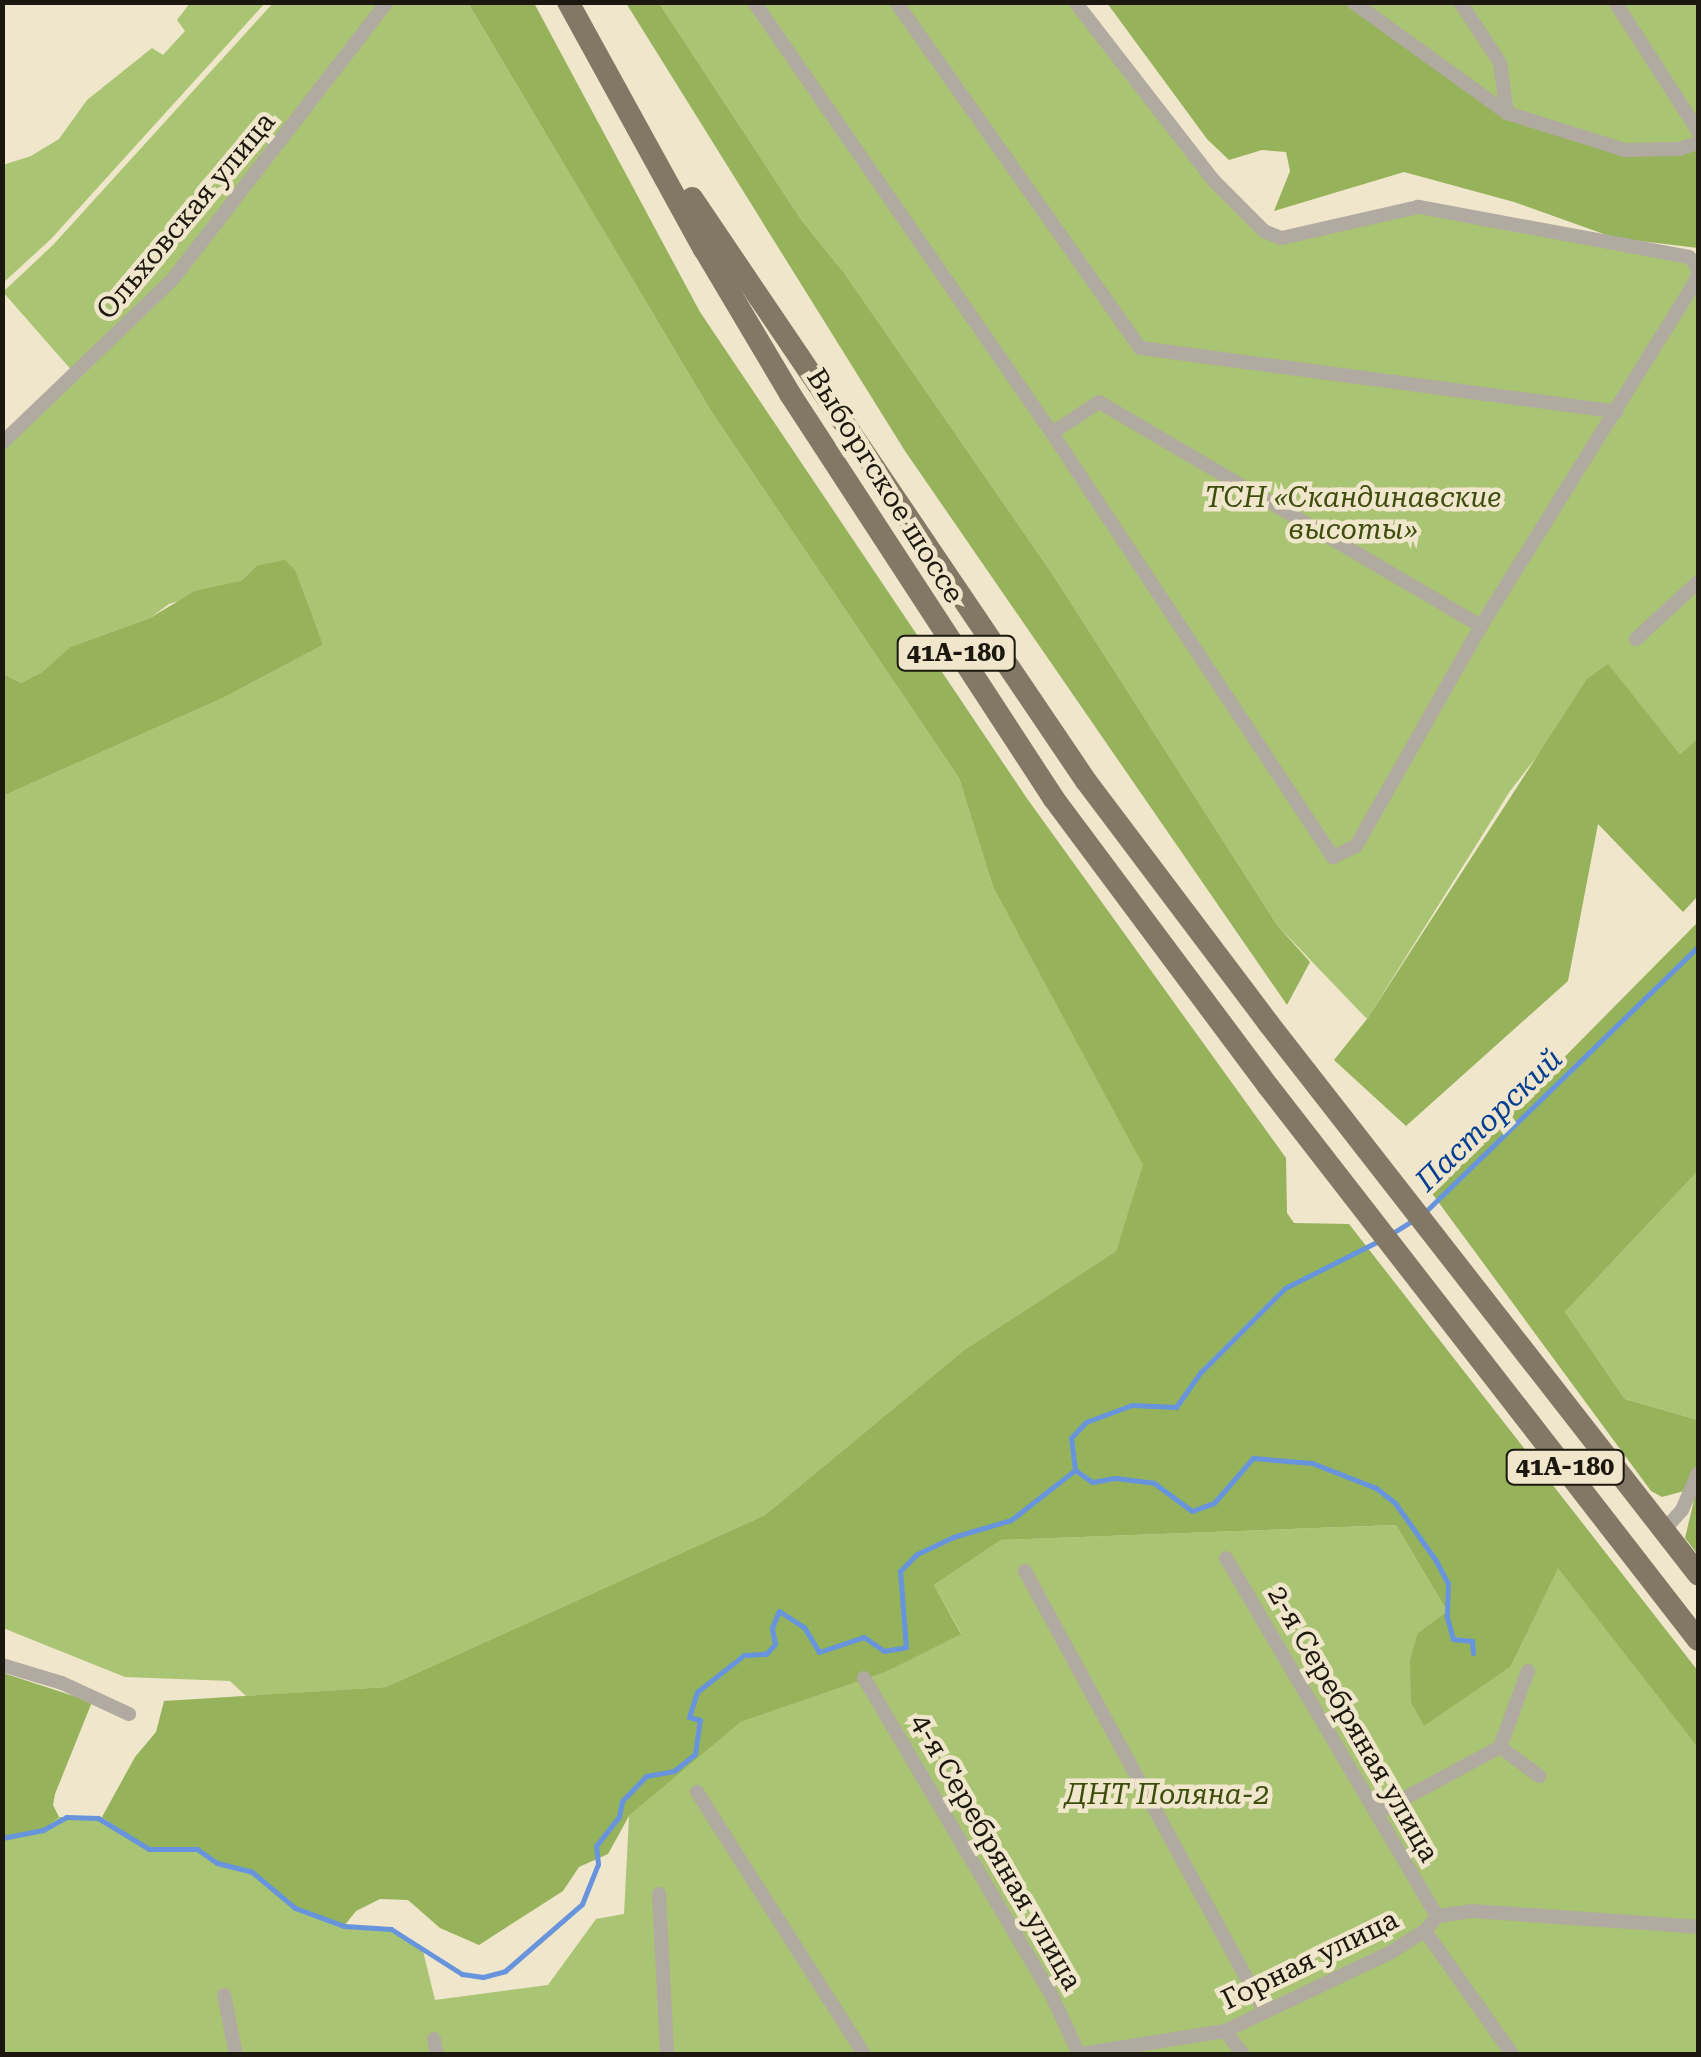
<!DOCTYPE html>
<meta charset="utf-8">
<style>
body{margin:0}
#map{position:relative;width:1701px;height:2057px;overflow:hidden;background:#efe6cb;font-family:"Roboto Serif",serif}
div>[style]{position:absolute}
.green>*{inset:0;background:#a9c472}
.forest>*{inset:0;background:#96b25b}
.stream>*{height:5px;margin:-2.5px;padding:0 2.5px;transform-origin:2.5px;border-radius:2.5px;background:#6794dc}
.street>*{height:14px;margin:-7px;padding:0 7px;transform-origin:7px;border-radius:7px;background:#b1aaa0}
.primary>*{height:22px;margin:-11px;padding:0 11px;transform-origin:11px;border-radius:11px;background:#837865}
span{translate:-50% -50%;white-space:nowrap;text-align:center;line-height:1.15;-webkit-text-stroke:9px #efe6cb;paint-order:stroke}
.shield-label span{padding:2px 8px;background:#efe6cb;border:2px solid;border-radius:8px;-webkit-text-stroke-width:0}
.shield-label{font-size:25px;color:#1c180f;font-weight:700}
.street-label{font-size:28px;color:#1c180f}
.park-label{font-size:28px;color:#3c4d0c;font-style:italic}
.water-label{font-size:30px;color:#073e92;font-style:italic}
.frame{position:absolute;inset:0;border:5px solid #1c180f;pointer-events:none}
</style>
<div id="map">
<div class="green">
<i style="clip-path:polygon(190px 3px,265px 3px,51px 239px,3px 283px,3px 165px,31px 156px,59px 139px,87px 100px,152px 48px,163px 55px,185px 31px,177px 20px)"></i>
<i style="clip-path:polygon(273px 3px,468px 3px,711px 411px,959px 778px,993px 887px,1144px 1165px,1116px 1251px,964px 1350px,765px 1515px,386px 1687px,246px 1696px,230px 1681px,125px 1677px,3px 1628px,3px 796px,223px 698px,323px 645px,311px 618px,256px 566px,241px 581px,169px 604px,150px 618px,70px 647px,42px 672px,21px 683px,3px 674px,3px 443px,74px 373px,3px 292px,53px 245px)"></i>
<i style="clip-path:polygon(659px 3px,1077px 3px,1214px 181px,1281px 238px,1418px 207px,1698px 257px,1698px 738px,1680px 754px,1608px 665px,1510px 791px,1367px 1019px,1277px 925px,1053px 575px,845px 274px,802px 221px)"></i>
<i style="clip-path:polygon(1354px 3px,1698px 3px,1698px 143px,1625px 150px,1505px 111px)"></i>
<i style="clip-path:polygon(1698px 1171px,1698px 1420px,1625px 1399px,1565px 1312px)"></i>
<i style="clip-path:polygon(1396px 1525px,1447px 1611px,1418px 1633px,1511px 1666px,1558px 1567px,1698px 1748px,1698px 2054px,3px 2054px,3px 1840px,43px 1830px,59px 1817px,102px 1817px,149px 1849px,197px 1849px,217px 1863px,252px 1872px,295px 1908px,344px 1926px,391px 1929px,423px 1951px,435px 2000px,548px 1985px,596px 1919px,624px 1914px,629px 1816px,741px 1722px,886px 1672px,961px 1633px,934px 1585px,1001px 1540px)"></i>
</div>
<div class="forest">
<i style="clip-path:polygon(468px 3px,534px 3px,700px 312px,1026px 797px,1286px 1158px,1287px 1213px,1294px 1223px,1349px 1224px,1698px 1671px,1698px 1748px,1558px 1568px,1511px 1666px,1424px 1726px,1411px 1702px,1410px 1660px,1418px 1633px,1447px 1611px,1396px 1525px,1001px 1540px,934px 1585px,961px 1634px,886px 1672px,741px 1722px,629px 1816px,608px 1854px,579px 1867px,563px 1891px,479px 1945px,440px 1928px,408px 1900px,380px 1899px,356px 1911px,344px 1926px,295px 1908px,252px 1872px,217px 1863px,197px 1849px,149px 1849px,102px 1817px,135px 1757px,156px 1732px,164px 1701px,386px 1687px,765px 1515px,964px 1350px,1116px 1251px,1143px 1165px,993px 887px,959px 778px,711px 411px)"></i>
<i style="clip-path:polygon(626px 3px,659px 3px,802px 221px,845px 274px,1053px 575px,1277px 925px,1310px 962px,1287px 1005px,905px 451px)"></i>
<i style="clip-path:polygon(1107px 3px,1354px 3px,1505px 111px,1625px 150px,1698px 143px,1698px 248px,1615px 238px,1514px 202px,1404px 172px,1274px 211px,1290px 171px,1286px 152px,1262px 150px,1229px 160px,1207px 139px)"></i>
<i style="clip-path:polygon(285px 560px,295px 570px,323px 645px,223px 698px,3px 796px,3px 674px,21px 683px,42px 672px,70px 647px,150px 618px,195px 591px,241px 581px,256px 566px)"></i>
<i style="clip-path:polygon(1608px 664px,1680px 754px,1698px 738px,1698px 896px,1683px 912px,1598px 824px,1568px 981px,1406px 1126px,1334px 1060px,1367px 1019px,1587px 679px)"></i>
<i style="clip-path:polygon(1698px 922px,1698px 1171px,1565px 1312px,1625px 1399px,1698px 1420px,1698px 1555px,1685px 1538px,1694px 1500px,1684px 1491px,1662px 1497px,1651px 1491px,1431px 1192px)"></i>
<i style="clip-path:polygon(3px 1673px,92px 1702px,55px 1794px,53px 1805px,59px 1817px,43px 1830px,3px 1840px)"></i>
</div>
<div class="stream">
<i style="left:1424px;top:1213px;width:382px;rotate:-44.2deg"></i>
<i style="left:1391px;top:1234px;width:28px;rotate:-32deg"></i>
<i style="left:1075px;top:1470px;width:21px;rotate:35deg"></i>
<i style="left:1092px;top:1482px;width:23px;rotate:-10deg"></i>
<i style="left:1115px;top:1478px;width:39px;rotate:7deg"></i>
<i style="left:1154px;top:1483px;width:47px;rotate:36.4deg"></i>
<i style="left:1192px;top:1511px;width:23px;rotate:-20deg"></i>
<i style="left:1214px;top:1503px;width:60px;rotate:-49.1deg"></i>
<i style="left:1253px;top:1458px;width:59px;rotate:4.8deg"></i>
<i style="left:1312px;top:1463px;width:69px;rotate:21.3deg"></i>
<i style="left:1376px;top:1488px;width:24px;rotate:38deg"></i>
<i style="left:1395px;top:1503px;width:69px;rotate:54.5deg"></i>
<i style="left:1435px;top:1559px;width:27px;rotate:62deg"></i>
<i style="left:1448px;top:1583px;width:34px;rotate:92deg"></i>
<i style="left:1447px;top:1617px;width:23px;rotate:75deg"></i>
<i style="left:1453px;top:1639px;width:19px;rotate:6deg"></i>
<i style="left:1472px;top:1641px;width:12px;rotate:85deg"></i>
<i style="left:2px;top:1838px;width:42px;rotate:-11deg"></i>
<i style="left:43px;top:1830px;width:26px;rotate:-29deg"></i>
<i style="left:66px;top:1817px;width:32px;rotate:2deg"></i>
<i style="left:98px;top:1818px;width:60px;rotate:31.3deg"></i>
<i style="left:149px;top:1849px;width:48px"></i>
<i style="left:197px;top:1849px;width:24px;rotate:35deg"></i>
<i style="left:217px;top:1863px;width:36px;rotate:14deg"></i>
<i style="left:252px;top:1872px;width:56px;rotate:39.9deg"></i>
<i style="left:295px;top:1908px;width:52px;rotate:20.2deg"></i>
<i style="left:344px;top:1926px;width:47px;rotate:3.7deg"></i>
<i style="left:391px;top:1929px;width:84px;rotate:32.4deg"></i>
<i style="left:462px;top:1974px;width:21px;rotate:8deg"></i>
<i style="left:483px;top:1977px;width:23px;rotate:-15deg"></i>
<i style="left:505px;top:1971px;width:102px;rotate:-41deg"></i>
<i style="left:582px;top:1904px;width:43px;rotate:-68.2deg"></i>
<i style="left:598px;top:1864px;width:18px;rotate:-96deg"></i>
<i style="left:596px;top:1846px;width:37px;rotate:-52deg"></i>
<i style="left:619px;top:1817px;width:16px;rotate:-79deg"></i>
<i style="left:622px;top:1801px;width:35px;rotate:-46deg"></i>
<i style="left:646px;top:1776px;width:28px;rotate:-10deg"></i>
<i style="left:674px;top:1771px;width:27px;rotate:-39deg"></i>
<i style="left:695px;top:1754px;width:34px;rotate:-82deg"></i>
<i style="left:700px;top:1720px;width:11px;rotate:-165deg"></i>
<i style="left:689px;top:1717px;width:26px;rotate:-72deg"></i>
<i style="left:697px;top:1692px;width:60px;rotate:-38.2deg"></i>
<i style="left:744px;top:1655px;width:22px;rotate:-3deg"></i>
<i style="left:766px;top:1654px;width:13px;rotate:-48deg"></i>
<i style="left:775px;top:1644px;width:16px;rotate:-101deg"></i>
<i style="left:772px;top:1628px;width:18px;rotate:-68deg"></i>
<i style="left:779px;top:1611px;width:30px;rotate:33deg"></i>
<i style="left:804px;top:1627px;width:29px;rotate:59deg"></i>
<i style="left:819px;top:1652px;width:47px;rotate:-18.4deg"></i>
<i style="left:864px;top:1637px;width:24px;rotate:35deg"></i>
<i style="left:884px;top:1651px;width:22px;rotate:-10deg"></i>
<i style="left:906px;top:1647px;width:76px;rotate:-94.5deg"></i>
<i style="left:900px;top:1571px;width:24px;rotate:-45deg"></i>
<i style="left:917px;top:1554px;width:40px;rotate:-25deg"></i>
<i style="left:953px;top:1537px;width:60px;rotate:-16.3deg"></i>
<i style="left:1011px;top:1520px;width:81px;rotate:-38deg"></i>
<i style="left:1075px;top:1470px;width:32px;rotate:-97deg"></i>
<i style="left:1071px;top:1438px;width:22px;rotate:-47deg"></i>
<i style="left:1086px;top:1422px;width:49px;rotate:-20.3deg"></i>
<i style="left:1132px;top:1405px;width:44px;rotate:2.6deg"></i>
<i style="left:1176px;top:1407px;width:42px;rotate:-54.8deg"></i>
<i style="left:1200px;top:1373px;width:120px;rotate:-45deg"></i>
<i style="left:1285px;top:1288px;width:107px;rotate:-26.6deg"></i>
</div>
<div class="street">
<i style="left:754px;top:2px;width:524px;rotate:55.34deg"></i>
<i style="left:1052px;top:433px;width:509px;rotate:56.47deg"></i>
<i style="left:1333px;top:857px;width:25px;rotate:-26deg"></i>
<i style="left:1356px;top:846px;width:253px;rotate:-60.4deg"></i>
<i style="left:1481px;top:626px;width:397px;rotate:-58.1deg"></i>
<i style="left:1691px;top:289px;width:16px;rotate:-63deg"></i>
<i style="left:1698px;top:275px;width:11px;rotate:-100deg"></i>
<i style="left:1696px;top:264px;width:10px;rotate:-135deg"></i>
<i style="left:1689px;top:257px;width:276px;rotate:-169.5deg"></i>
<i style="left:1418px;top:207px;width:140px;rotate:167.2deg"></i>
<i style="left:1281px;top:238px;width:18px;rotate:-158deg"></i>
<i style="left:1264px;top:231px;width:71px;rotate:-135deg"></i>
<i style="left:1214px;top:181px;width:227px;rotate:-127.8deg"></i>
<i style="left:896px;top:2px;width:423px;rotate:54.8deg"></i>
<i style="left:1140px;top:348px;width:481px;rotate:7.6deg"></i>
<i style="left:1353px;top:2px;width:190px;rotate:35.8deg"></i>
<i style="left:1507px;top:113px;width:124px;rotate:17.4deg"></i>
<i style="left:1625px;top:150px;width:54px;rotate:-1.1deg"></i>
<i style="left:1679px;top:149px;width:20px;rotate:-18deg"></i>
<i style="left:1460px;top:2px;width:73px;rotate:56.7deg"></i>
<i style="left:1500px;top:63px;width:50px;rotate:82deg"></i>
<i style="left:1615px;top:2px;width:153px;rotate:57.2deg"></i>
<i style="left:1052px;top:433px;width:56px;rotate:-33.4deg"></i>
<i style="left:1099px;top:402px;width:443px;rotate:30.4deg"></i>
<i style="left:2px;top:443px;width:237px;rotate:-43.8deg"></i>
<i style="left:173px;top:279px;width:350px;rotate:-52.3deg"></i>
<i style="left:1636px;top:639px;width:84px;rotate:-42.6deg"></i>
<i style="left:1664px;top:1530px;width:27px;rotate:-48deg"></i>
<i style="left:1682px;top:1510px;width:40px;rotate:-66.6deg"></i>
<i style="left:1226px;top:1558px;width:416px;rotate:59.5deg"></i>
<i style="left:1025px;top:1571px;width:502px;rotate:61.44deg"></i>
<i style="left:2px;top:1665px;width:63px;rotate:16.7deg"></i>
<i style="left:62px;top:1683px;width:74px;rotate:24.8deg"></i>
<i style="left:864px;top:1678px;width:367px;rotate:59.4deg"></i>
<i style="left:1051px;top:1994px;width:66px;rotate:65deg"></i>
<i style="left:1500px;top:1747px;width:49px;rotate:36.6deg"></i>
<i style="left:697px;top:1792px;width:311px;rotate:57.5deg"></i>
<i style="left:1377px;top:1813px;width:140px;rotate:-28.2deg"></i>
<i style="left:1500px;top:1747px;width:81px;rotate:-69.8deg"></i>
<i style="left:659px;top:1894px;width:160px;rotate:87.1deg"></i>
<i style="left:1437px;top:1916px;width:35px;rotate:-8deg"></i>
<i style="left:1472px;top:1911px;width:227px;rotate:4deg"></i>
<i style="left:1425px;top:1931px;width:151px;rotate:54.7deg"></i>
<i style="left:224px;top:1995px;width:60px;rotate:78.5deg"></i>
<i style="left:1225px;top:2031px;width:29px;rotate:52deg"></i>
<i style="left:434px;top:2039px;width:15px;rotate:79deg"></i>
<i style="left:1080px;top:2054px;width:147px;rotate:-9deg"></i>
<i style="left:1225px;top:2031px;width:184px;rotate:-25.4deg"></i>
<i style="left:1391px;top:1952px;width:40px;rotate:-32deg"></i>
<i style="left:1425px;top:1931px;width:19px;rotate:-51deg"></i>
</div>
<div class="primary">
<i style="left:568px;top:2px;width:282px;rotate:61.2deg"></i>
<i style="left:704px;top:249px;width:169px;rotate:59.3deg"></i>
<i style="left:790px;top:394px;width:483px;rotate:56.9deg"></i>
<i style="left:1054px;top:799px;width:358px;rotate:53.3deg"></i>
<i style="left:1268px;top:1086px;width:701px;rotate:52.18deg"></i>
<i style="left:692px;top:198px;width:704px;rotate:55.95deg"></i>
<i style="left:1086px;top:781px;width:304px;rotate:53deg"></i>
<i style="left:1269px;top:1024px;width:698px;rotate:52.05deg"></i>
</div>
<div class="shield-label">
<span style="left:956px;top:653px">41А-180</span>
<span style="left:1565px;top:1467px">41А-180</span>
</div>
<div class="street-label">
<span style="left:186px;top:216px;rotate:-50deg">Ольховская улица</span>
<span style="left:885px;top:486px;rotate:58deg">Выборгское шоссе</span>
<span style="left:1353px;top:1724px;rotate:60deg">2-я Серебряная улица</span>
<span style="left:996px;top:1852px;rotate:60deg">4-я Серебряная улица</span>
<span style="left:1310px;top:1960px;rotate:-26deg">Горная улица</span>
</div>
<div class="park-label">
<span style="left:1353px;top:514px">ТСН «Скандинавские<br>высоты»</span>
<span style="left:1167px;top:1795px">ДНТ Поляна-2</span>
</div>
<div class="water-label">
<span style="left:1489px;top:1120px;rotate:-44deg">Пасторский</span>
</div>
<div class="frame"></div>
</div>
